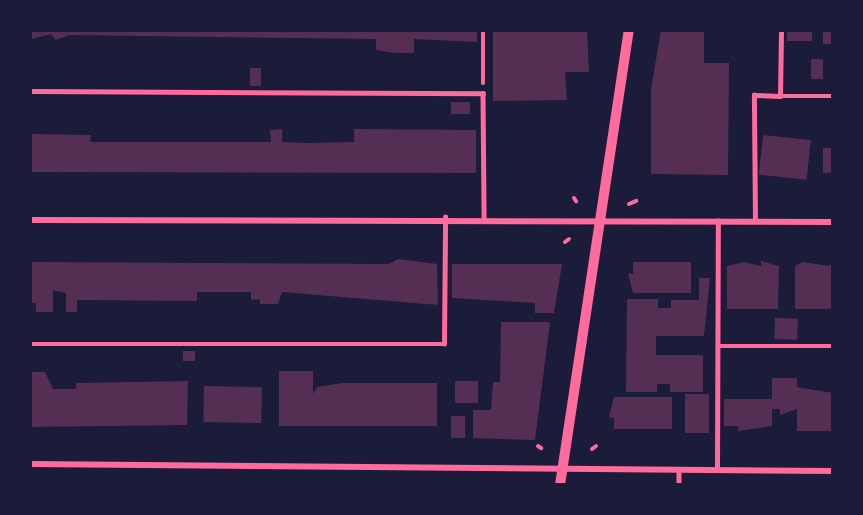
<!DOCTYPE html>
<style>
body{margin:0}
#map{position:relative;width:863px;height:515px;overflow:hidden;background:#1b1b3a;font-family:Roboto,sans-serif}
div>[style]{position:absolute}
.building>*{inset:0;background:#542f53;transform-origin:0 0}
.path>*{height:4px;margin:-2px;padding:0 2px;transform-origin:2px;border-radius:2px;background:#ff6b9d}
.service>*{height:4.5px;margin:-2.25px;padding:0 2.25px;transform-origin:2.25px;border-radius:2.25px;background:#ff6b9d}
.minor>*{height:6px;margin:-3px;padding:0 3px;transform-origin:3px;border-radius:3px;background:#ff6b9d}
.tertiary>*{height:10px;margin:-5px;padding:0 5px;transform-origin:5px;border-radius:5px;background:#ff6b9d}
span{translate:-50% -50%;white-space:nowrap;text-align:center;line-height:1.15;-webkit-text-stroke:6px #1b1b3a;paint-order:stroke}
.frame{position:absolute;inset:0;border:32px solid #1b1b3a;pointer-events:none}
</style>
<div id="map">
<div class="building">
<i style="clip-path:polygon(30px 30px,477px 30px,477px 42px,414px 39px,414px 53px,395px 53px,376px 50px,376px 39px,69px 35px,56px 40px,51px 34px,31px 39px)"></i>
<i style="clip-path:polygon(493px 30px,587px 30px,589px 72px,565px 72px,567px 100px,493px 101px)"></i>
<i style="clip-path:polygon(661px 30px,712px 30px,704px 32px,704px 63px,729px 63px,728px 175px,651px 174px,651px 89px)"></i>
<i style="left:787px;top:30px;width:25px;height:11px"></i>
<i style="left:823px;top:30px;width:10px;height:14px"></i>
<i style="left:811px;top:59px;width:12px;height:20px"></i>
<i style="left:250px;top:68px;width:11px;height:18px"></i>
<i style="left:451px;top:102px;width:19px;height:12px"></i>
<i style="clip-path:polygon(282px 129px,282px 142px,306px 143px,354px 142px,354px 129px,476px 130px,476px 173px,30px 172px,30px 134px,91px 135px,90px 142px,271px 142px,270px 130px)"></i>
<i style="left:763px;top:135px;width:48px;height:40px;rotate:6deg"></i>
<i style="left:823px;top:148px;width:10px;height:25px"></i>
<i style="clip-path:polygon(398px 259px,437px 264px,438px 305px,282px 292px,278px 304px,260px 304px,260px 299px,251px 300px,251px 292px,197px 292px,197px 301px,77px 300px,77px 312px,66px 312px,66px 293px,53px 290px,53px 312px,36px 312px,36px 303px,30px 303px,30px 262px,389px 264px)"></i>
<i style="clip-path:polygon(761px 261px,779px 266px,778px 309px,727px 309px,727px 266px,744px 262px,761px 266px)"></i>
<i style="clip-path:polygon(633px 262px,691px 262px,691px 293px,633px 293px,628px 273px,633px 274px)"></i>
<i style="clip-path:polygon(803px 262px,829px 266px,833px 262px,833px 309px,795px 309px,795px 266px)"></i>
<i style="clip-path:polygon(452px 264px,562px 264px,554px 313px,535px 313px,535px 303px,452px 298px)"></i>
<i style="clip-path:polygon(699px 278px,710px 278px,704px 336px,656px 336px,656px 355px,703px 355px,703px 392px,670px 392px,670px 384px,657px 384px,657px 392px,626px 392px,627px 299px,658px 299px,658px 308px,671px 308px,671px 300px,699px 300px)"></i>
<i style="left:775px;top:318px;width:23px;height:21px;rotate:2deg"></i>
<i style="clip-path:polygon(501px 322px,550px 322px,535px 440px,473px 438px,473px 410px,491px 410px,493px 382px,500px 382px)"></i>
<i style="left:183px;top:351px;width:12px;height:10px"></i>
<i style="clip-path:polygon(279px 371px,313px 371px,313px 394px,317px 387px,342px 383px,437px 383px,437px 426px,279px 426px)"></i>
<i style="clip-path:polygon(30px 372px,45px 372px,53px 389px,76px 389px,76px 383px,188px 381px,187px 425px,30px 427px)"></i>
<i style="clip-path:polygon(772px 378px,797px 378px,797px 387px,833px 393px,833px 431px,797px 431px,797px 409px,780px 415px,780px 409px,772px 409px,772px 426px,738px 431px,738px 426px,724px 426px,724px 399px,772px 399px)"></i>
<i style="left:478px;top:381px;width:22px;height:23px;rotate:90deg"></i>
<i style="left:204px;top:386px;width:58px;height:36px;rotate:1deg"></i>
<i style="left:685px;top:394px;width:24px;height:39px"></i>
<i style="clip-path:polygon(614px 397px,672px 397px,672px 429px,614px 429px,614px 418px,609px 417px)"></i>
<i style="left:451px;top:416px;width:14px;height:22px"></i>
</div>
<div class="path">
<i style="left:483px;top:30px;width:53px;rotate:90deg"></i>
<i style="left:574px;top:198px;width:4px;rotate:56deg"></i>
<i style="left:629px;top:204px;width:8px;rotate:-23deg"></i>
<i style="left:565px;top:242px;width:5px;rotate:-37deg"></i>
<i style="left:538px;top:446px;width:4px;rotate:34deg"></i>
<i style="left:592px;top:449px;width:5px;rotate:-37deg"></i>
</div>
<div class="service">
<i style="left:30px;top:91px;width:453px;rotate:0.3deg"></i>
<i style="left:483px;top:93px;width:125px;rotate:89.5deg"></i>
<i style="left:780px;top:96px;width:53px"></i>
<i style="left:755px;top:221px;width:126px;rotate:-90.5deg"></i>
<i style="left:754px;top:95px;width:26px;rotate:2deg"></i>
<i style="left:780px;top:96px;width:66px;rotate:-89.1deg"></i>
<i style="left:30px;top:344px;width:414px"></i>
<i style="left:444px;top:344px;width:127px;rotate:-89.5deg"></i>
<i style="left:718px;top:346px;width:115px"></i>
<i style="left:679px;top:470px;width:15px;rotate:90deg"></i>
<i style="left:717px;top:470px;width:249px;rotate:-89.8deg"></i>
</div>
<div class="minor">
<i style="left:30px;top:220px;width:803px;rotate:0.14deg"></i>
<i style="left:30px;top:464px;width:803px;rotate:0.5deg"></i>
</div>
<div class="tertiary">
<i style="left:560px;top:485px;width:460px;rotate:-81.4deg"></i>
</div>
<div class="frame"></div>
</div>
